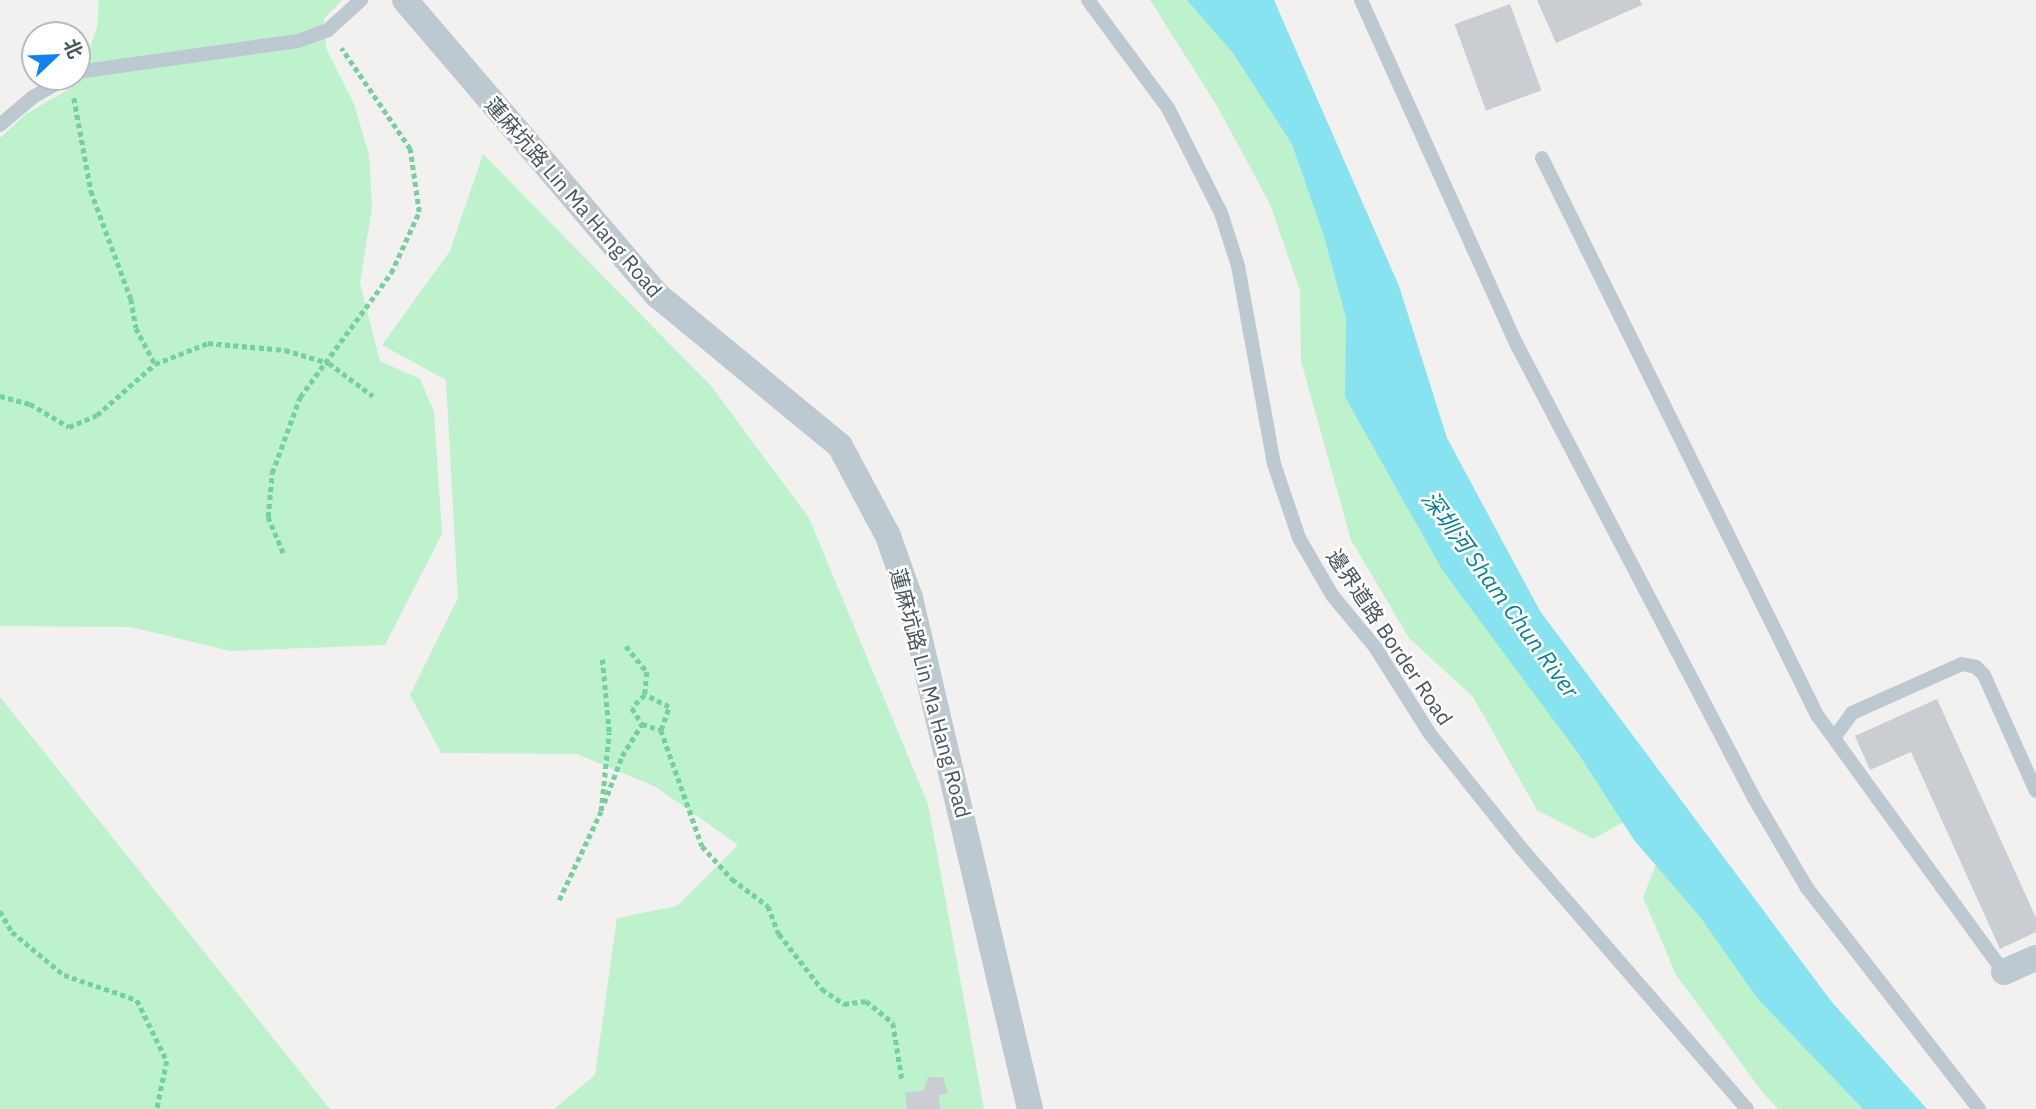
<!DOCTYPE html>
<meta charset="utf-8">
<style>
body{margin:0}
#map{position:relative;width:2036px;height:1109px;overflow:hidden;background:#f3f0f0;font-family:"IBM Plex Sans","Noto Sans SC",sans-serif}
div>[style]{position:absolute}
.green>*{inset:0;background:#bdf2cd}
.water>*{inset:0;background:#88e3f0}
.building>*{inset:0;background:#caced3;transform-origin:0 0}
.path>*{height:4.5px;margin-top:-2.25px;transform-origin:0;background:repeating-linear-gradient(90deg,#73d19b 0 5px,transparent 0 8.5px)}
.service>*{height:14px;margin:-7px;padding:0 7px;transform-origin:7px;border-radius:7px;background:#bdc9d0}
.minor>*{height:26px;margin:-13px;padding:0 13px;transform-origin:13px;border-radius:13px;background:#bdc9d0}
span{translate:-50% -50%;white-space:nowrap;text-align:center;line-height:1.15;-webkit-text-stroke:5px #fff;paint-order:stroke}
.street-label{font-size:21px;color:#47555f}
.water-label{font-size:23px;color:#078193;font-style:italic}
.north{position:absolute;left:21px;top:21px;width:70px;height:70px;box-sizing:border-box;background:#fff;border:2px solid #b5bbbf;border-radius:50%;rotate:67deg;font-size:19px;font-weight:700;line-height:28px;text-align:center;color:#47555f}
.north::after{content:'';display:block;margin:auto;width:24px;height:32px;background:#1082ec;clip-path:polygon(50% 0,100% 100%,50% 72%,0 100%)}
</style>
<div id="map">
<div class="green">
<i style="clip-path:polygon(99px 0,342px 0,324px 19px,326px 48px,354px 104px,369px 155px,372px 207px,360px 283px,380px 361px,420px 379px,434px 412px,442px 534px,385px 645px,230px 651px,131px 627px,0 626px,0 138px,26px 114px,78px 84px,97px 27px)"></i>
<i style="clip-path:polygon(1150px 0,1250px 0,1371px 344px,1634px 816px,1593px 839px,1537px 810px,1473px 697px,1409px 638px,1351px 540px,1301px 361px,1300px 291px,1270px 204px,1217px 106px)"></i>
<i style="clip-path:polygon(483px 154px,712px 387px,809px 518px,928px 804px,984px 1109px,554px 1109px,595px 1075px,617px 918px,677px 906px,738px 845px,656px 787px,577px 754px,441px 753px,410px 695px,458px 598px,446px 380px,382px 345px,450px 251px)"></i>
<i style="clip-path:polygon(0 697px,330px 1109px,0 1109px)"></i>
<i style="clip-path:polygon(1663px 847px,1872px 1109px,1778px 1109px,1764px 1094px,1676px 975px,1643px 897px)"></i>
</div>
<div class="water">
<i style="clip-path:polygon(1187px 0,1274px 0,1399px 286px,1447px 438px,1540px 611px,1831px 1001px,1927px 1109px,1863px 1109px,1757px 998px,1701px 918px,1634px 840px,1578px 753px,1443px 571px,1345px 397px,1346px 318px,1324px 236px,1292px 144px,1233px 53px)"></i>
</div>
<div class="building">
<i style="clip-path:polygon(1537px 0,1640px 0,1642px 5px,1556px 43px)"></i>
<i style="left:1510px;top:4px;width:92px;height:59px;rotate:70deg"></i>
<i style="clip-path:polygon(1937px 699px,2036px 918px,2036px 932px,2000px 949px,1911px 752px,1870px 770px,1855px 736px)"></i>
<i style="clip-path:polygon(928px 1077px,943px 1077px,948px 1093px,939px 1095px,940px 1109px,907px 1109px,905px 1093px,924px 1090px)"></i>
</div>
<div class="path">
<i style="left:74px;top:98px;width:95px;rotate:79.6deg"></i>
<i style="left:91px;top:191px;width:115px;rotate:69.7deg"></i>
<i style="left:131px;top:299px;width:29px;rotate:80deg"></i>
<i style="left:136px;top:328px;width:41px;rotate:62.2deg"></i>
<i style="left:0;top:396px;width:31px;rotate:15deg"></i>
<i style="left:30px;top:404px;width:45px;rotate:30.5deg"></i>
<i style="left:69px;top:427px;width:30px;rotate:-23deg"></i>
<i style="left:97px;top:415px;width:77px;rotate:-41.3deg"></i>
<i style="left:155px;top:364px;width:57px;rotate:-21.6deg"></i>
<i style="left:208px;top:343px;width:77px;rotate:5.2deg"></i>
<i style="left:285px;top:350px;width:46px;rotate:16.5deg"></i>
<i style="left:329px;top:363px;width:55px;rotate:36.9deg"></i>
<i style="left:283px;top:553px;width:39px;rotate:-113deg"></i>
<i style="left:268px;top:517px;width:44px;rotate:-84.8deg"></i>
<i style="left:272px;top:473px;width:81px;rotate:-69.8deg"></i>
<i style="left:300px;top:397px;width:154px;rotate:-53.7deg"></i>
<i style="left:391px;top:273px;width:67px;rotate:-65.3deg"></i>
<i style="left:419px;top:212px;width:64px;rotate:-98.1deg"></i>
<i style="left:410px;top:149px;width:122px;rotate:-124.3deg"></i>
<i style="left:626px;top:646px;width:33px;rotate:51deg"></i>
<i style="left:647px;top:672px;width:23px;rotate:95deg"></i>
<i style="left:645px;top:695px;width:18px;rotate:135deg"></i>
<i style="left:632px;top:708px;width:19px;rotate:58deg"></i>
<i style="left:642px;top:724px;width:20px;rotate:18deg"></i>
<i style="left:661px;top:730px;width:24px;rotate:-71deg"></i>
<i style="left:669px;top:707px;width:27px;rotate:-153deg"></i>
<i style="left:661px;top:730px;width:123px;rotate:70.5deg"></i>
<i style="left:702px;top:846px;width:45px;rotate:47.7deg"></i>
<i style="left:732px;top:879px;width:45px;rotate:36.9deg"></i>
<i style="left:768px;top:906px;width:30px;rotate:69deg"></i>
<i style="left:779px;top:934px;width:70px;rotate:52deg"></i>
<i style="left:822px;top:989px;width:27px;rotate:34deg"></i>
<i style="left:844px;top:1004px;width:22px;rotate:-8deg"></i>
<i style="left:866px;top:1001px;width:35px;rotate:39deg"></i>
<i style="left:893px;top:1023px;width:57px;rotate:80.9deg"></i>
<i style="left:604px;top:803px;width:50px;rotate:-69deg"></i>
<i style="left:622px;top:756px;width:38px;rotate:-58deg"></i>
<i style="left:559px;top:900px;width:98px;rotate:-64.7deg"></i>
<i style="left:601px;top:811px;width:79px;rotate:-84.2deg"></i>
<i style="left:609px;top:732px;width:74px;rotate:-95.4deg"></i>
<i style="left:0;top:911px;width:24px;rotate:60deg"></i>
<i style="left:12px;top:932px;width:67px;rotate:39.6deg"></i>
<i style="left:64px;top:975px;width:77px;rotate:18.9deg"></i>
<i style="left:137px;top:1000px;width:68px;rotate:63.8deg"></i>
<i style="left:167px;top:1061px;width:49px;rotate:101.8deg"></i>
</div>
<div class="service">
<i style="left:1088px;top:0;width:134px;rotate:53.5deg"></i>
<i style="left:1168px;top:108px;width:118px;rotate:63.2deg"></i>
<i style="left:1221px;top:213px;width:56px;rotate:72.2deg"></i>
<i style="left:1238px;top:266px;width:201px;rotate:79.7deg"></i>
<i style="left:1274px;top:464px;width:78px;rotate:71.3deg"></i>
<i style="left:1299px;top:538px;width:66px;rotate:59.9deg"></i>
<i style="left:1332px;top:595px;width:67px;rotate:50.4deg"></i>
<i style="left:1375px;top:647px;width:103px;rotate:57.7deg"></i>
<i style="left:1430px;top:734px;width:146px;rotate:51.4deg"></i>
<i style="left:1521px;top:848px;width:345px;rotate:49.1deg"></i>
<i style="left:1361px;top:0;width:379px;rotate:65.7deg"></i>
<i style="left:1517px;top:345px;width:511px;rotate:62.38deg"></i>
<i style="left:1754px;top:798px;width:104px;rotate:59.5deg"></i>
<i style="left:1807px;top:888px;width:280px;rotate:52.1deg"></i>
<i style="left:77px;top:72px;width:223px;rotate:-8deg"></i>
<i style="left:298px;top:41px;width:32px;rotate:-20deg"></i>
<i style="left:328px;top:30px;width:45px;rotate:-42.3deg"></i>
<i style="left:0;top:125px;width:43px;rotate:-40.3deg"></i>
<i style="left:33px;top:97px;width:40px;rotate:-29.7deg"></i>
<i style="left:1542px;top:158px;width:621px;rotate:63.72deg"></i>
<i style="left:1817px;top:715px;width:318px;rotate:54deg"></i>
<i style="left:1834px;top:738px;width:31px;rotate:-54deg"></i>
<i style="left:1852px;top:713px;width:120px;rotate:-24deg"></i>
<i style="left:1962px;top:664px;width:14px;rotate:12deg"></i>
<i style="left:1976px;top:667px;width:11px;rotate:45deg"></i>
<i style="left:1984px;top:675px;width:127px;rotate:65.9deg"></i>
</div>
<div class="minor">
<i style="left:405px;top:0;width:388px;rotate:49.5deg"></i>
<i style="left:657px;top:295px;width:237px;rotate:39.5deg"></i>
<i style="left:840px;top:446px;width:102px;rotate:61.9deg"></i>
<i style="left:888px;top:536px;width:66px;rotate:70.5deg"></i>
<i style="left:910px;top:598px;width:525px;rotate:76.78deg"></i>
<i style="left:2004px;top:972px;width:35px;rotate:-24deg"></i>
</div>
<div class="street-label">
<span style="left:574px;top:197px;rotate:49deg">蓮麻坑路 Lin Ma Hang Road</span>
<span style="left:1390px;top:637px;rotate:56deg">邊界道路 Border Road</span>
<span style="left:931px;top:693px;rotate:75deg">蓮麻坑路 Lin Ma Hang Road</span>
</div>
<div class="water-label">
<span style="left:1501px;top:594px;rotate:54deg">深圳河 Sham Chun River</span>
</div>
<div class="north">北</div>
</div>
